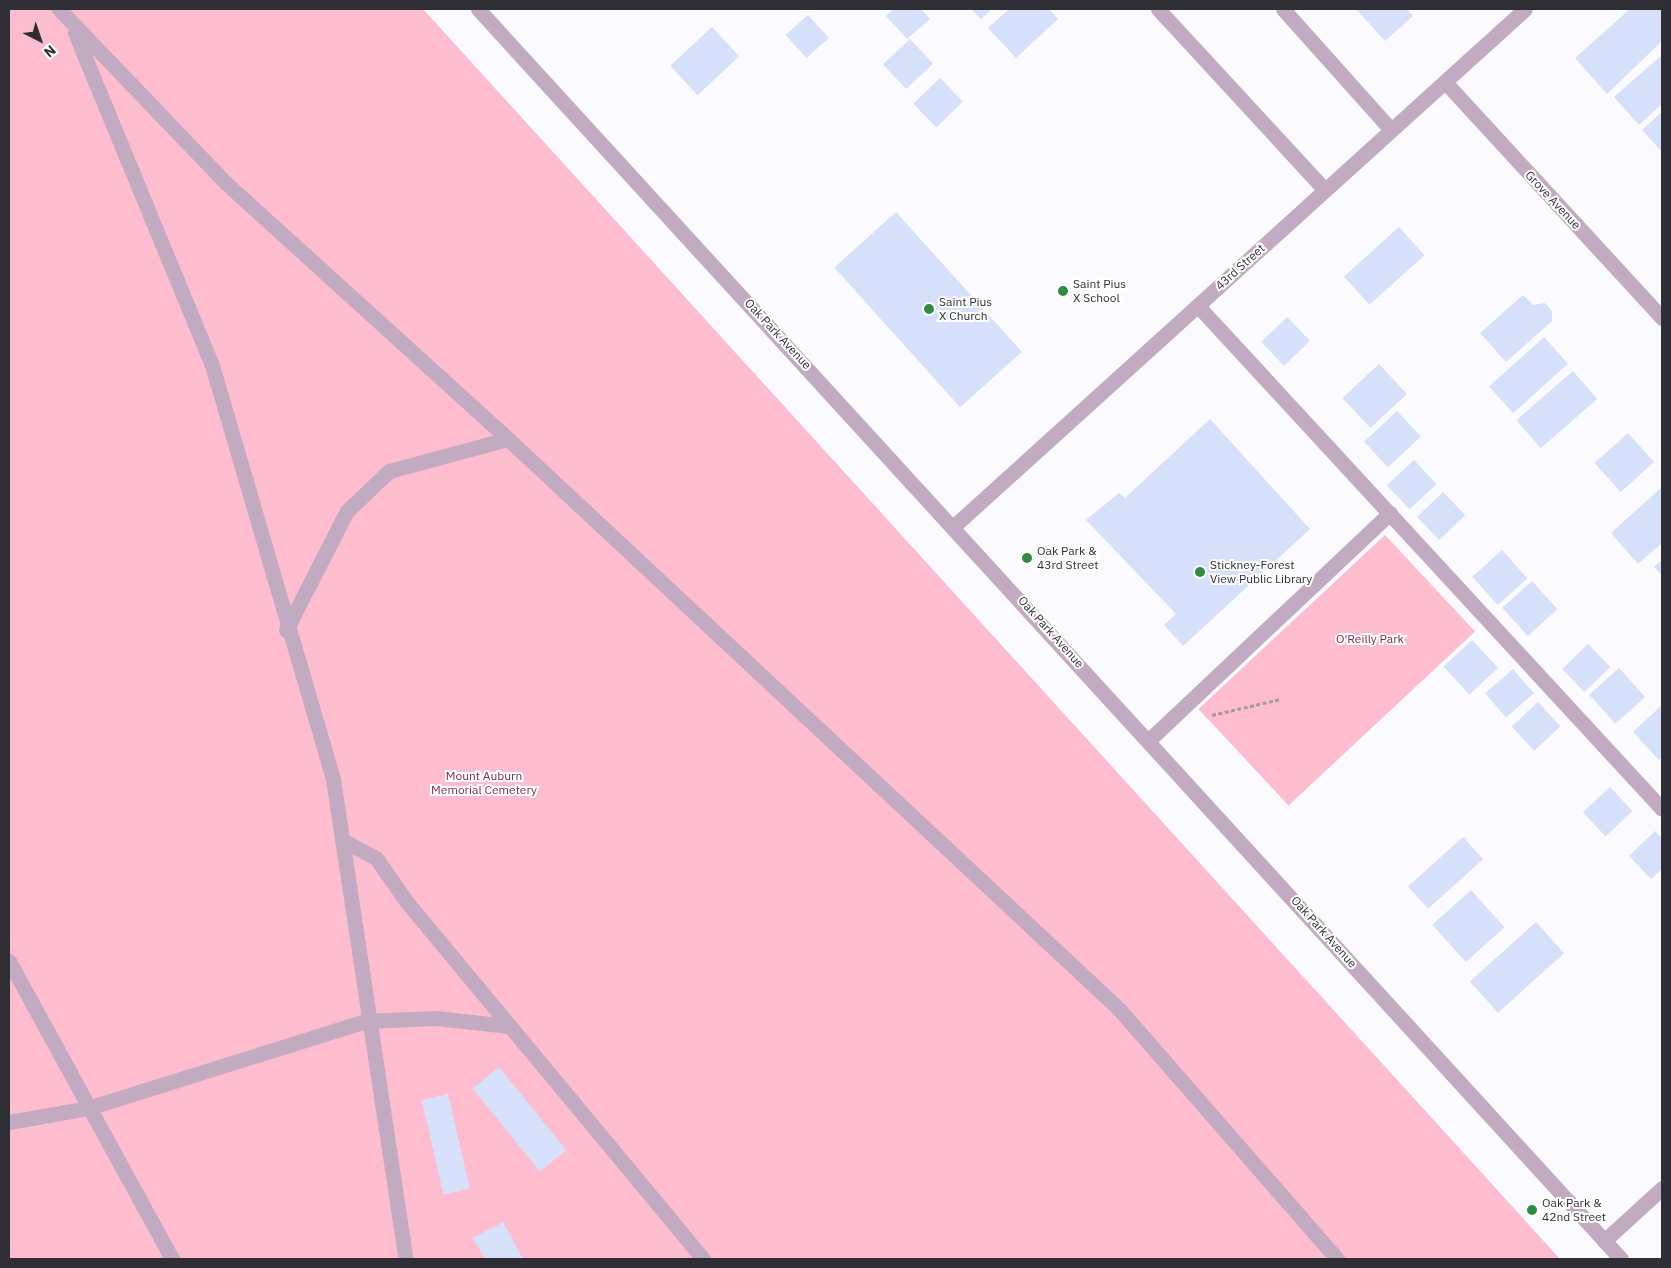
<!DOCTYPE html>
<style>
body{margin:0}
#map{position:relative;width:1671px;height:1268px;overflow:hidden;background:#fbfafe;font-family:"IBM Plex Sans",sans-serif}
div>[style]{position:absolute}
.green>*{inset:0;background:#fdbdcf;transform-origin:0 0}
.building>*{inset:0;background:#d6e0fa;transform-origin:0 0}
.path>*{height:3px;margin-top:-1.5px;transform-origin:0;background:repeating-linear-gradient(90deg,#9e9ca2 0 4px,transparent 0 6.5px)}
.lane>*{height:15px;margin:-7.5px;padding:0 7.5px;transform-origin:7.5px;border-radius:7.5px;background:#c2aac0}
.street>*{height:15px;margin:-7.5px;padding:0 7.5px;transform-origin:7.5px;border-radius:7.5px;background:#c2aac0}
.dots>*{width:14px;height:14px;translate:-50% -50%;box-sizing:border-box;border:2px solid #fff;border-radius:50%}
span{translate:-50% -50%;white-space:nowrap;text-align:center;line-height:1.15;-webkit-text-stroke:4px #fff;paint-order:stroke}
.street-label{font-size:12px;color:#302e35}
.poi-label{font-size:12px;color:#302e35}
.left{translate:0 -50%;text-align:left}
.park-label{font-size:12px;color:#7d294a}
.frame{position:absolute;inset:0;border:10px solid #302e35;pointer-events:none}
.north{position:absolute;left:15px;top:15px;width:50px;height:50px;-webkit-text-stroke:4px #fff;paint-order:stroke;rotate:139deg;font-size:14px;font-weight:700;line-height:20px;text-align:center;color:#302e35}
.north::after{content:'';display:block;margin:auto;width:18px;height:22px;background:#302e35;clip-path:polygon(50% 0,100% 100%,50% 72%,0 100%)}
</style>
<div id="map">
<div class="green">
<i style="clip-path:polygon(9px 9px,423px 9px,1560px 1259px,9px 1259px)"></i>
<i style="left:1385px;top:535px;width:132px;height:255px;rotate:47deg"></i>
</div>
<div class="building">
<i style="clip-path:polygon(894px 9px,921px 9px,930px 19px,907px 39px,886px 16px)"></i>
<i style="clip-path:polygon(971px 9px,992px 9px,981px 19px)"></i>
<i style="clip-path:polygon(1009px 9px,1049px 9px,1058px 19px,1016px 58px,988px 28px)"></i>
<i style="clip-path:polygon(1356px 9px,1407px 9px,1413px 16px,1385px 41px)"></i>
<i style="clip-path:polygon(1630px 9px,1662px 9px,1662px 41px,1607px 94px,1575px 58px)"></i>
<i style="left:808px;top:15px;width:31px;height:30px;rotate:48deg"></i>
<i style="left:712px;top:27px;width:40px;height:57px;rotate:47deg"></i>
<i style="left:910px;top:39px;width:34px;height:37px;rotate:47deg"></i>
<i style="clip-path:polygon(1662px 55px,1662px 104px,1639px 125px,1614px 97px)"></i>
<i style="left:940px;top:78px;width:33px;height:37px;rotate:46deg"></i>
<i style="clip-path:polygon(1662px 112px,1662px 152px,1642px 130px)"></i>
<i style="left:896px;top:212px;width:188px;height:83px;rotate:48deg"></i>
<i style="left:1399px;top:227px;width:38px;height:74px;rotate:48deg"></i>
<i style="clip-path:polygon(1523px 295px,1533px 305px,1545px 303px,1552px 311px,1552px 321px,1506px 362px,1480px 333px)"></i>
<i style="left:1287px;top:317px;width:33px;height:36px;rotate:46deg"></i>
<i style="left:1544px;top:337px;width:36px;height:74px;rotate:48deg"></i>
<i style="left:1379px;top:364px;width:41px;height:50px;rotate:47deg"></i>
<i style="left:1573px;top:371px;width:37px;height:75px;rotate:49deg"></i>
<i style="left:1397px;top:411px;width:35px;height:45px;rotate:47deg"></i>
<i style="clip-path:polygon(1210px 419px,1310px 529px,1183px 646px,1164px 625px,1176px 614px,1086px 520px,1119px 493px,1125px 498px)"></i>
<i style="left:1628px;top:433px;width:39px;height:45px;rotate:48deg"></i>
<i style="left:1414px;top:460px;width:33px;height:37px;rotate:47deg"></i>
<i style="clip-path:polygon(1662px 487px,1662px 543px,1638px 564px,1611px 533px)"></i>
<i style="left:1443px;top:492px;width:32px;height:36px;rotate:46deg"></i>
<i style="left:1502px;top:550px;width:38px;height:40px;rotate:48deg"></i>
<i style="clip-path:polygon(1662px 560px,1662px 575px,1654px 567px)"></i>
<i style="left:1532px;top:581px;width:38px;height:40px;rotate:48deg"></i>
<i style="left:1472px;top:640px;width:38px;height:39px;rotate:47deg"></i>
<i style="left:1588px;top:644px;width:32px;height:36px;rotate:46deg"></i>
<i style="left:1619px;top:668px;width:39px;height:40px;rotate:48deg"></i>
<i style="left:1513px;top:669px;width:32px;height:37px;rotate:49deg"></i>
<i style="left:1538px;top:702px;width:33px;height:36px;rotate:47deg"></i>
<i style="clip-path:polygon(1662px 705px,1662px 757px,1659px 760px,1633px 732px)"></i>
<i style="left:1610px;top:787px;width:33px;height:37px;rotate:47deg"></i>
<i style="clip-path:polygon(1655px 831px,1662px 838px,1662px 869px,1651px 879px,1629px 856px)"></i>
<i style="left:1463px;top:837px;width:30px;height:74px;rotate:48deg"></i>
<i style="left:1471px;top:890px;width:50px;height:52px;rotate:48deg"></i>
<i style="left:1536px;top:922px;width:42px;height:89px;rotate:48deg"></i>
<i style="left:499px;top:1067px;width:107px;height:34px;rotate:51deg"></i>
<i style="left:448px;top:1094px;width:97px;height:27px;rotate:77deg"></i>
<i style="clip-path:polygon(503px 1222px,523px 1259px,485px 1259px,473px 1238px)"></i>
</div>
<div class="path">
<i style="left:1212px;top:715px;width:71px;rotate:-13.1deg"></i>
</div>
<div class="lane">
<i style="left:59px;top:9px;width:243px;rotate:46.2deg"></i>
<i style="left:227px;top:184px;width:379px;rotate:42.2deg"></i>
<i style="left:508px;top:439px;width:836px;rotate:43.01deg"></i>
<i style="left:1119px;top:1009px;width:332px;rotate:48.9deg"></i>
<i style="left:1283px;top:9px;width:162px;rotate:48.2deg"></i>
<i style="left:75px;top:33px;width:359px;rotate:67.6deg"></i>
<i style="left:212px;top:365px;width:431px;rotate:73.7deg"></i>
<i style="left:333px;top:779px;width:486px;rotate:81.4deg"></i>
<i style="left:1198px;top:306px;width:684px;rotate:47.31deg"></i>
<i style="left:286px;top:630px;width:134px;rotate:-62.9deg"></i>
<i style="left:347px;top:511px;width:58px;rotate:-43.6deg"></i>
<i style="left:389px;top:471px;width:123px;rotate:-15.1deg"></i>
<i style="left:1149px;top:740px;width:331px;rotate:-43.3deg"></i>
<i style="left:342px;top:840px;width:38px;rotate:28deg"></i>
<i style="left:376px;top:858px;width:52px;rotate:55.1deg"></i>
<i style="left:406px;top:901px;width:465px;rotate:50.3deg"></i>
<i style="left:9px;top:961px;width:340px;rotate:61.3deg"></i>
<i style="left:9px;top:1122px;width:80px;rotate:-10deg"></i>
<i style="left:88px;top:1108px;width:291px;rotate:-17.4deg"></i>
<i style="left:366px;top:1021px;width:70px;rotate:-2.5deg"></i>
<i style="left:436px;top:1018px;width:72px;rotate:6.3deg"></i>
</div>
<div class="street">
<i style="left:478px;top:9px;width:1694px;rotate:47.56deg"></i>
<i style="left:1158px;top:9px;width:246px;rotate:47.3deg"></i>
<i style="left:1445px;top:82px;width:321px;rotate:47.4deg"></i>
<i style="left:954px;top:526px;width:770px;rotate:-42.16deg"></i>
<i style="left:1604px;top:1241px;width:79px;rotate:-42.4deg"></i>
</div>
<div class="dots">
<i style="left:1063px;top:291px;background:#2f8b3d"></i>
<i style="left:929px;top:309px;background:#2f8b3d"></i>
<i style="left:1027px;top:558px;background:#2f8b3d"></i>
<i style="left:1200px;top:572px;background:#2f8b3d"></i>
<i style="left:1532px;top:1210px;background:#2f8b3d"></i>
</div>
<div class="street-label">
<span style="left:1553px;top:200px;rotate:47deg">Grove Avenue</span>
<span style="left:1240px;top:267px;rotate:-42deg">43rd Street</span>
<span style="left:778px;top:334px;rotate:47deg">Oak Park Avenue</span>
<span style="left:1051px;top:632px;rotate:48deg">Oak Park Avenue</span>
<span style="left:1324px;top:932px;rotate:48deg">Oak Park Avenue</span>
</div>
<div class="poi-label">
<span class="left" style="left:1073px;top:291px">Saint Pius<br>X School</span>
<span class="left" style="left:939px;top:309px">Saint Pius<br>X Church</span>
<span class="left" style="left:1037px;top:558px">Oak Park &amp;<br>43rd Street</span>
<span class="left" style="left:1210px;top:572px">Stickney-Forest<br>View Public Library</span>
<span class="left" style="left:1542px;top:1210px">Oak Park &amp;<br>42nd Street</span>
</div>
<div class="park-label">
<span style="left:1370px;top:639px">O'Reilly Park</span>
<span style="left:484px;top:783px">Mount Auburn<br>Memorial Cemetery</span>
</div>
<div class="frame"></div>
<div class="north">N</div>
</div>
